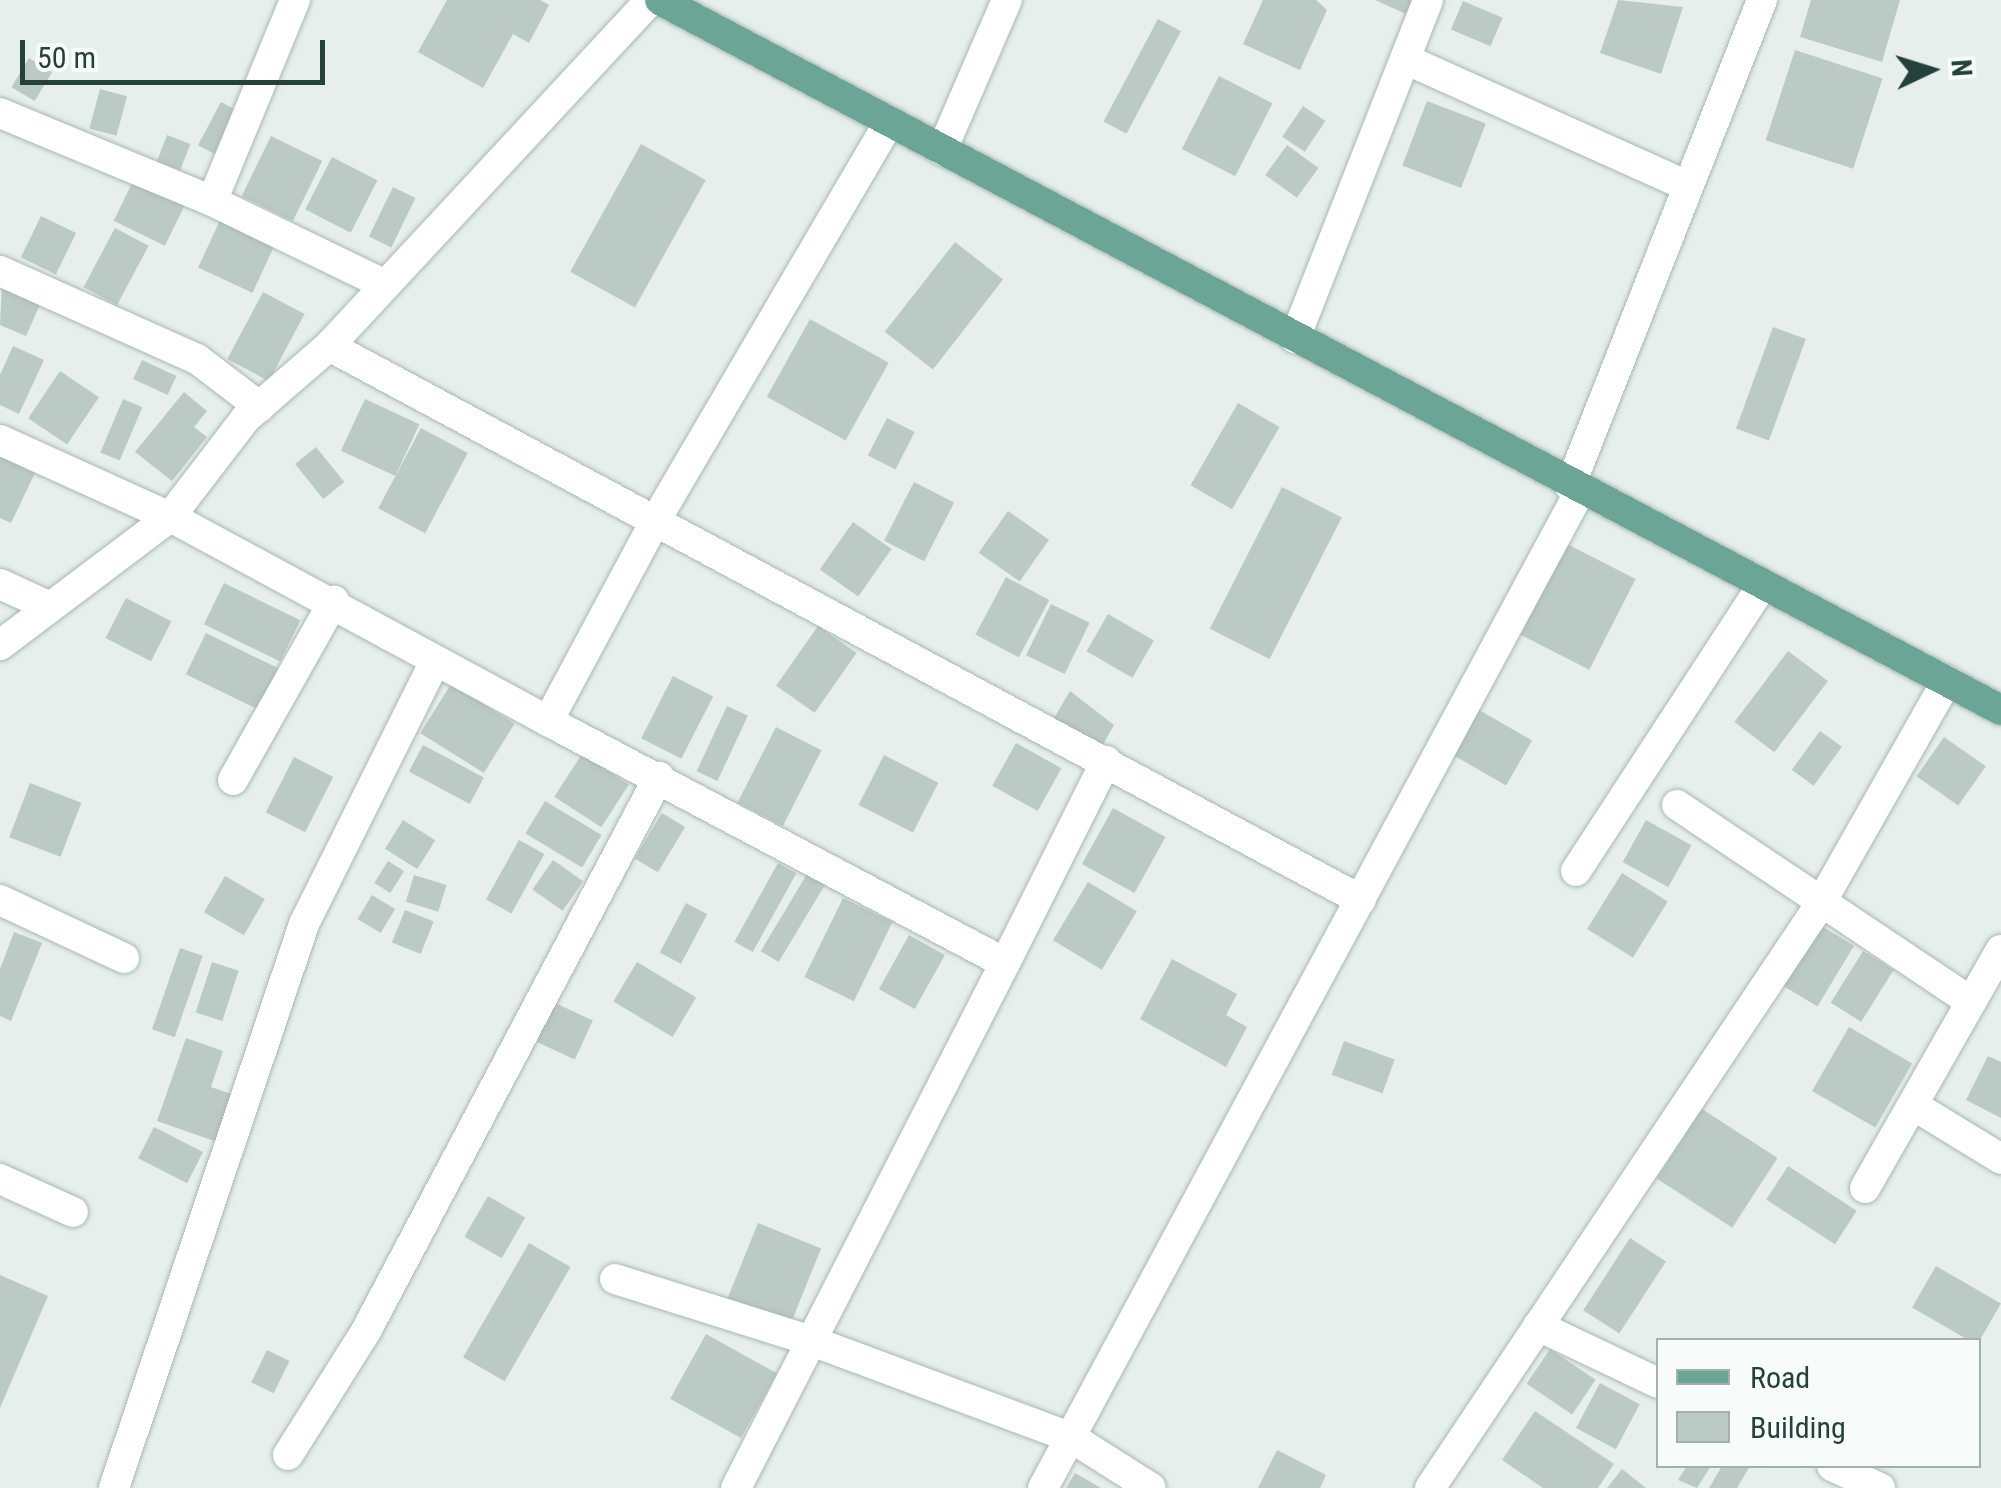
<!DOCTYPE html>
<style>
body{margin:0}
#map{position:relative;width:2001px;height:1488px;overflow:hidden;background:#e6efeb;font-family:"Roboto Condensed",sans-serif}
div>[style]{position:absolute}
.building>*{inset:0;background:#bbcac4;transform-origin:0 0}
.roads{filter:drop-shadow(0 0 2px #a8b8b2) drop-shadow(0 0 2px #a8b8b2)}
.minor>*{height:30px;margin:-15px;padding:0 15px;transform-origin:15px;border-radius:15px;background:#fff}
.major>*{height:30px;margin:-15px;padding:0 15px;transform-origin:15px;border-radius:15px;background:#6aa596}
span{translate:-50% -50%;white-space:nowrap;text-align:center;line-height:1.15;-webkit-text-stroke:9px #f7fbf9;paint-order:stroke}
.legend{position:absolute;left:1656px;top:1338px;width:325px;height:130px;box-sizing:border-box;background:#f7fbf9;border:2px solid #a3b1ad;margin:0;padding:12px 18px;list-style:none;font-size:30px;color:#24423a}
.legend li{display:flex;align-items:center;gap:20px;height:50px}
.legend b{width:50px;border:2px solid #a3b1ad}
.north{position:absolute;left:1881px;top:20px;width:100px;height:100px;-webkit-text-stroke:8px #f7fbf9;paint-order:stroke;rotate:86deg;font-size:28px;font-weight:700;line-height:40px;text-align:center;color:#24423a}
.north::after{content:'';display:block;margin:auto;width:35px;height:45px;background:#24423a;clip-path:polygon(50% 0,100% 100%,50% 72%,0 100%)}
.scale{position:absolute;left:20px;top:40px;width:305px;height:45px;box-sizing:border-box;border:5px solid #24423a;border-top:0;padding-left:12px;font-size:30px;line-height:35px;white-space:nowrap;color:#24423a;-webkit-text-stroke:8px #f7fbf9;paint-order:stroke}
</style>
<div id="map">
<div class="building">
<i style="clip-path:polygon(447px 0,540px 0,549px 5px,529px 43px,513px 34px,483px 88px,418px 52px)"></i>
<i style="clip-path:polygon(1263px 0,1316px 0,1327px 10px,1300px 70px,1243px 44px)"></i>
<i style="clip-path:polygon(1375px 0,1412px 0,1406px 14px)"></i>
<i style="clip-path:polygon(1618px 0,1683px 7px,1661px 74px,1600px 53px)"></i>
<i style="clip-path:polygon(1811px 0,1900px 0,1882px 62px,1800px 37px)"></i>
<i style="left:1463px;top:1px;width:43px;height:31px;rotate:23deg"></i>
<i style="left:1158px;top:19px;width:26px;height:116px;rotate:28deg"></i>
<i style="left:1795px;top:50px;width:92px;height:95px;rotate:18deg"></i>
<i style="left:29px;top:58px;width:27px;height:34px;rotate:31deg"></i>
<i style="left:1219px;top:76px;width:60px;height:82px;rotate:27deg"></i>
<i style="left:100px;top:89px;width:28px;height:41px;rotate:15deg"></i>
<i style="left:1427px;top:101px;width:63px;height:69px;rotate:21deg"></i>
<i style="left:221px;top:102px;width:26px;height:49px;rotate:28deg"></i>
<i style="left:1303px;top:106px;width:27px;height:37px;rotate:34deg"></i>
<i style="left:167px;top:135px;width:25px;height:28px;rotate:21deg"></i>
<i style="left:271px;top:136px;width:57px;height:67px;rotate:26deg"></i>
<i style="left:641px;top:144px;width:74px;height:146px;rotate:29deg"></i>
<i style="left:1287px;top:145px;width:39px;height:37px;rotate:36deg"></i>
<i style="left:332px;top:157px;width:51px;height:59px;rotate:27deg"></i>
<i style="left:136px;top:175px;width:57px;height:51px;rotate:26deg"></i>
<i style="left:393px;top:187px;width:25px;height:55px;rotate:26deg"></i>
<i style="left:223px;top:214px;width:60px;height:59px;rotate:25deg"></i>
<i style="left:41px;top:216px;width:39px;height:46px;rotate:26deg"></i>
<i style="left:115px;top:228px;width:38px;height:67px;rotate:28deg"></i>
<i style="left:955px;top:242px;width:61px;height:114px;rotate:38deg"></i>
<i style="clip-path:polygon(2px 285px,41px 302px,26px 336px,0 325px)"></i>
<i style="left:263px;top:292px;width:47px;height:76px;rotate:28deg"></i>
<i style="left:810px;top:319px;width:90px;height:89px;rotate:29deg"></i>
<i style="left:1773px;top:327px;width:35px;height:108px;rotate:20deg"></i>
<i style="clip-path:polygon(13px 346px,44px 360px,19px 414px,0 405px,0 375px)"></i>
<i style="left:142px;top:360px;width:38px;height:21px;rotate:25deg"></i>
<i style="left:60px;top:371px;width:47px;height:57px;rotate:34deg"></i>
<i style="clip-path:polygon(184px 392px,207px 411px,194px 427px,207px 437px,172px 481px,135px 452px)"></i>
<i style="left:123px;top:399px;width:21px;height:58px;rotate:23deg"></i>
<i style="left:365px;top:399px;width:60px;height:57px;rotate:25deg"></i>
<i style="left:1238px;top:403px;width:48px;height:95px;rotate:30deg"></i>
<i style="left:887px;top:418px;width:31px;height:42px;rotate:27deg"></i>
<i style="left:421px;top:428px;width:53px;height:91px;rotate:28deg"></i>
<i style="left:316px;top:447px;width:45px;height:27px;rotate:51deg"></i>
<i style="clip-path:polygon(0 456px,35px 473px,11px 523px,0 518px)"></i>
<i style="left:914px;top:482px;width:45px;height:66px;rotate:27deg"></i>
<i style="left:1282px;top:487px;width:67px;height:159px;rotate:27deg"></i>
<i style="left:1008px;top:511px;width:50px;height:51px;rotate:35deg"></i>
<i style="left:853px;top:522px;width:47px;height:58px;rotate:35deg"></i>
<i style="left:1567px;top:544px;width:77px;height:102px;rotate:27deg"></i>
<i style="left:1006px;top:577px;width:49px;height:65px;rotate:28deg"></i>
<i style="left:224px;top:583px;width:85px;height:46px;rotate:26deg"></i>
<i style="left:126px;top:598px;width:51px;height:45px;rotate:27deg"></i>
<i style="left:1051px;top:604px;width:43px;height:57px;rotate:26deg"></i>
<i style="left:1108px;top:614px;width:53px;height:43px;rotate:30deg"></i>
<i style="left:818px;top:626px;width:47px;height:73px;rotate:35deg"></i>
<i style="left:206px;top:633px;width:84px;height:46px;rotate:26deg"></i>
<i style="left:1788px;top:651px;width:50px;height:89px;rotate:37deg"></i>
<i style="left:673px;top:676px;width:45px;height:70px;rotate:27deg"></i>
<i style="left:451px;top:684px;width:75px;height:58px;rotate:32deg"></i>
<i style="clip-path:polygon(1070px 691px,1114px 725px,1098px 753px,1050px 725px)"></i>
<i style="left:727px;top:706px;width:23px;height:72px;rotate:25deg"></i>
<i style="left:1474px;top:707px;width:67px;height:52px;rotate:30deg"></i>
<i style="left:776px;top:727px;width:51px;height:85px;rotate:27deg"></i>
<i style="left:1820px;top:731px;width:27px;height:48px;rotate:36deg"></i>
<i style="left:1944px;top:737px;width:51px;height:48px;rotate:35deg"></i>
<i style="left:1016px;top:743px;width:52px;height:49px;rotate:29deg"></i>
<i style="left:423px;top:745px;width:69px;height:30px;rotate:28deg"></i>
<i style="left:582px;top:754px;width:56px;height:51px;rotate:33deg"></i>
<i style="left:884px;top:755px;width:61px;height:56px;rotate:27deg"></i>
<i style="left:294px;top:757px;width:44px;height:62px;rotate:27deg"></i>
<i style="left:30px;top:783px;width:55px;height:58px;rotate:21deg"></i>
<i style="left:545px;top:801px;width:66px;height:38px;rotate:31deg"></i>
<i style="left:1113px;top:808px;width:60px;height:64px;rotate:29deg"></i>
<i style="left:662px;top:813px;width:27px;height:53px;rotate:31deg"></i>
<i style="left:403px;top:820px;width:38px;height:34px;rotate:32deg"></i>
<i style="left:1646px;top:820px;width:52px;height:48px;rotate:29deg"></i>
<i style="left:519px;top:840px;width:29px;height:68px;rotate:29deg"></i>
<i style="left:553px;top:860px;width:37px;height:36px;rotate:35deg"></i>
<i style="left:388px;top:861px;width:19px;height:26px;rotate:32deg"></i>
<i style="left:778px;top:863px;width:21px;height:90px;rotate:29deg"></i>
<i style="left:1622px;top:873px;width:54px;height:66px;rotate:32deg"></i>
<i style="left:807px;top:874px;width:21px;height:90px;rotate:31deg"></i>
<i style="left:414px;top:875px;width:34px;height:28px;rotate:17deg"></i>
<i style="left:225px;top:876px;width:46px;height:42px;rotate:30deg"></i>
<i style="left:1088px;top:882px;width:57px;height:68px;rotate:31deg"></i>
<i style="left:372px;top:895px;width:27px;height:28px;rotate:31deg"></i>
<i style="left:843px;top:898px;width:55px;height:88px;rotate:26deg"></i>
<i style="left:686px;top:903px;width:24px;height:56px;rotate:28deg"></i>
<i style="left:405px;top:910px;width:31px;height:35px;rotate:22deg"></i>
<i style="left:1818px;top:924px;width:42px;height:71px;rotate:31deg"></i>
<i style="clip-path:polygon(14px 932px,42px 943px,11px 1021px,0 1016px,0 969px)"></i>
<i style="left:909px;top:935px;width:41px;height:62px;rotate:29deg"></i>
<i style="left:180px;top:948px;width:24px;height:86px;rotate:19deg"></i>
<i style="left:1863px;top:951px;width:36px;height:61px;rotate:32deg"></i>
<i style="clip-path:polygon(1172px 959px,1237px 994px,1226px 1015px,1247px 1027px,1226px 1067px,1140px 1019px)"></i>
<i style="left:212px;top:962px;width:28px;height:53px;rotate:18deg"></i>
<i style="left:637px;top:962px;width:69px;height:46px;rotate:31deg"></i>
<i style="left:553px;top:1002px;width:44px;height:43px;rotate:25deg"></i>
<i style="left:1849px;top:1027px;width:73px;height:74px;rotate:30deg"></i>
<i style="clip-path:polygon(186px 1038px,223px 1051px,211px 1087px,234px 1095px,217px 1142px,157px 1121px)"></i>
<i style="left:1344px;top:1041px;width:54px;height:36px;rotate:20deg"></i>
<i style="clip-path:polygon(1988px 1056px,2001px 1062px,2001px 1118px,1966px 1100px)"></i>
<i style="left:1702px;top:1109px;width:90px;height:83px;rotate:33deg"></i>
<i style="left:154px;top:1127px;width:55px;height:35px;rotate:27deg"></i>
<i style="left:1788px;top:1166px;width:82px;height:40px;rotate:33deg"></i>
<i style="left:488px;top:1196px;width:43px;height:47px;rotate:30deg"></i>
<i style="left:758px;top:1223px;width:68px;height:89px;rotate:22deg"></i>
<i style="left:1630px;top:1238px;width:43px;height:86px;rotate:33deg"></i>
<i style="left:529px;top:1243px;width:48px;height:132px;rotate:30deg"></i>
<i style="left:1936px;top:1266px;width:75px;height:48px;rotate:30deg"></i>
<i style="clip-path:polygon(0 1275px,48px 1296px,0 1408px)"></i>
<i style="left:706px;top:1334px;width:81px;height:74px;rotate:29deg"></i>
<i style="left:1550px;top:1349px;width:55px;height:42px;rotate:34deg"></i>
<i style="left:267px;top:1350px;width:25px;height:36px;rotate:26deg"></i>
<i style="left:1600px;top:1383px;width:45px;height:51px;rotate:28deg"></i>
<i style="clip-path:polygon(1535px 1411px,1614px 1464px,1598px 1488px,1543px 1488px,1502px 1460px)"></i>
<i style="clip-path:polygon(1277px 1450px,1326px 1475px,1320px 1488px,1258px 1488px)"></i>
<i style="clip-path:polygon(1687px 1466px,1711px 1466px,1697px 1488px,1678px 1480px)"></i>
<i style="clip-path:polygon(1722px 1466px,1750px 1466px,1737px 1488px,1709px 1488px)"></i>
<i style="clip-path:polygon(1622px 1469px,1646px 1488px,1607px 1488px)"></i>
<i style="clip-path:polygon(1075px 1473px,1101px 1488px,1066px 1488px)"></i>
</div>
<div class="roads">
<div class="minor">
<i style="left:295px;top:0;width:217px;rotate:112.4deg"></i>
<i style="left:212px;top:201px;width:191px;rotate:25.8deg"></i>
<i style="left:1405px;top:59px;width:310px;rotate:24.2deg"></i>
<i style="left:0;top:113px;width:230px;rotate:22.5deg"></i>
<i style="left:942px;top:150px;width:163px;rotate:-66.6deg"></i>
<i style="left:0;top:271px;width:216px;rotate:24.1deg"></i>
<i style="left:197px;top:359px;width:79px;rotate:37.3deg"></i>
<i style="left:1295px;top:338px;width:363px;rotate:-68.5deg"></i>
<i style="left:329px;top:346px;width:1171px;rotate:28.23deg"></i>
<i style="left:0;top:440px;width:187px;rotate:24.4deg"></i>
<i style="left:170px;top:517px;width:213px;rotate:143deg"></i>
<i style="left:1570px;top:486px;width:523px;rotate:-68.44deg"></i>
<i style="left:0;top:584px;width:55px;rotate:24.7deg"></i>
<i style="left:548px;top:721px;width:430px;rotate:-151.6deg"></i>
<i style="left:170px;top:517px;width:125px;rotate:-52.5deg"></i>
<i style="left:246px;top:418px;width:110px;rotate:-40.9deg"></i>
<i style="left:329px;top:346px;width:473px;rotate:-47.1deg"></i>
<i style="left:233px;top:780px;width:206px;rotate:-60.6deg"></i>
<i style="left:1677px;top:805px;width:354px;rotate:33.8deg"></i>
<i style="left:1576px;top:871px;width:340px;rotate:-56.9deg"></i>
<i style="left:0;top:900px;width:137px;rotate:25.1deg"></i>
<i style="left:1005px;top:963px;width:226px;rotate:-63.4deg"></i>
<i style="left:1913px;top:1105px;width:103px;rotate:31.5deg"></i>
<i style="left:0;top:1179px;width:80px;rotate:24.3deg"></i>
<i style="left:1865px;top:1188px;width:274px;rotate:-60.3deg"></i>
<i style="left:615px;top:1279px;width:203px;rotate:17.5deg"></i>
<i style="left:809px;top:1340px;width:281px;rotate:20.4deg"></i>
<i style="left:1072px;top:1438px;width:93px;rotate:32.3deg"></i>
<i style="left:1538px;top:1326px;width:133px;rotate:25.4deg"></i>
<i style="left:288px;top:1455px;width:146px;rotate:-57.8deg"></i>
<i style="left:366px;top:1331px;width:627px;rotate:-62.13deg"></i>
<i style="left:1832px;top:1466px;width:53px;rotate:24.6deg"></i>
<i style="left:114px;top:1488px;width:595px;rotate:-71.38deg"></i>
<i style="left:304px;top:924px;width:292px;rotate:-63.5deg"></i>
<i style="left:736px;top:1488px;width:590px;rotate:-62.87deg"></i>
<i style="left:1005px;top:963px;width:517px;rotate:-152.1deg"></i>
<i style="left:548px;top:721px;width:225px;rotate:-61.8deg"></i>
<i style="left:654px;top:523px;width:464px;rotate:-59.6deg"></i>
<i style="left:1043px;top:1488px;width:1132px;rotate:-61.69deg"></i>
<i style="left:1430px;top:1488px;width:700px;rotate:-56.24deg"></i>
<i style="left:1819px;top:906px;width:259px;rotate:-60.4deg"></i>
</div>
<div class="major">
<i style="left:660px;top:0;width:1517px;rotate:27.9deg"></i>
</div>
</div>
<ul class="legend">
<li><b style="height:12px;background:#6aa596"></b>Road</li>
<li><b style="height:28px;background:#bbcac4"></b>Building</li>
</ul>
<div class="north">N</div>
<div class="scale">50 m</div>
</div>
